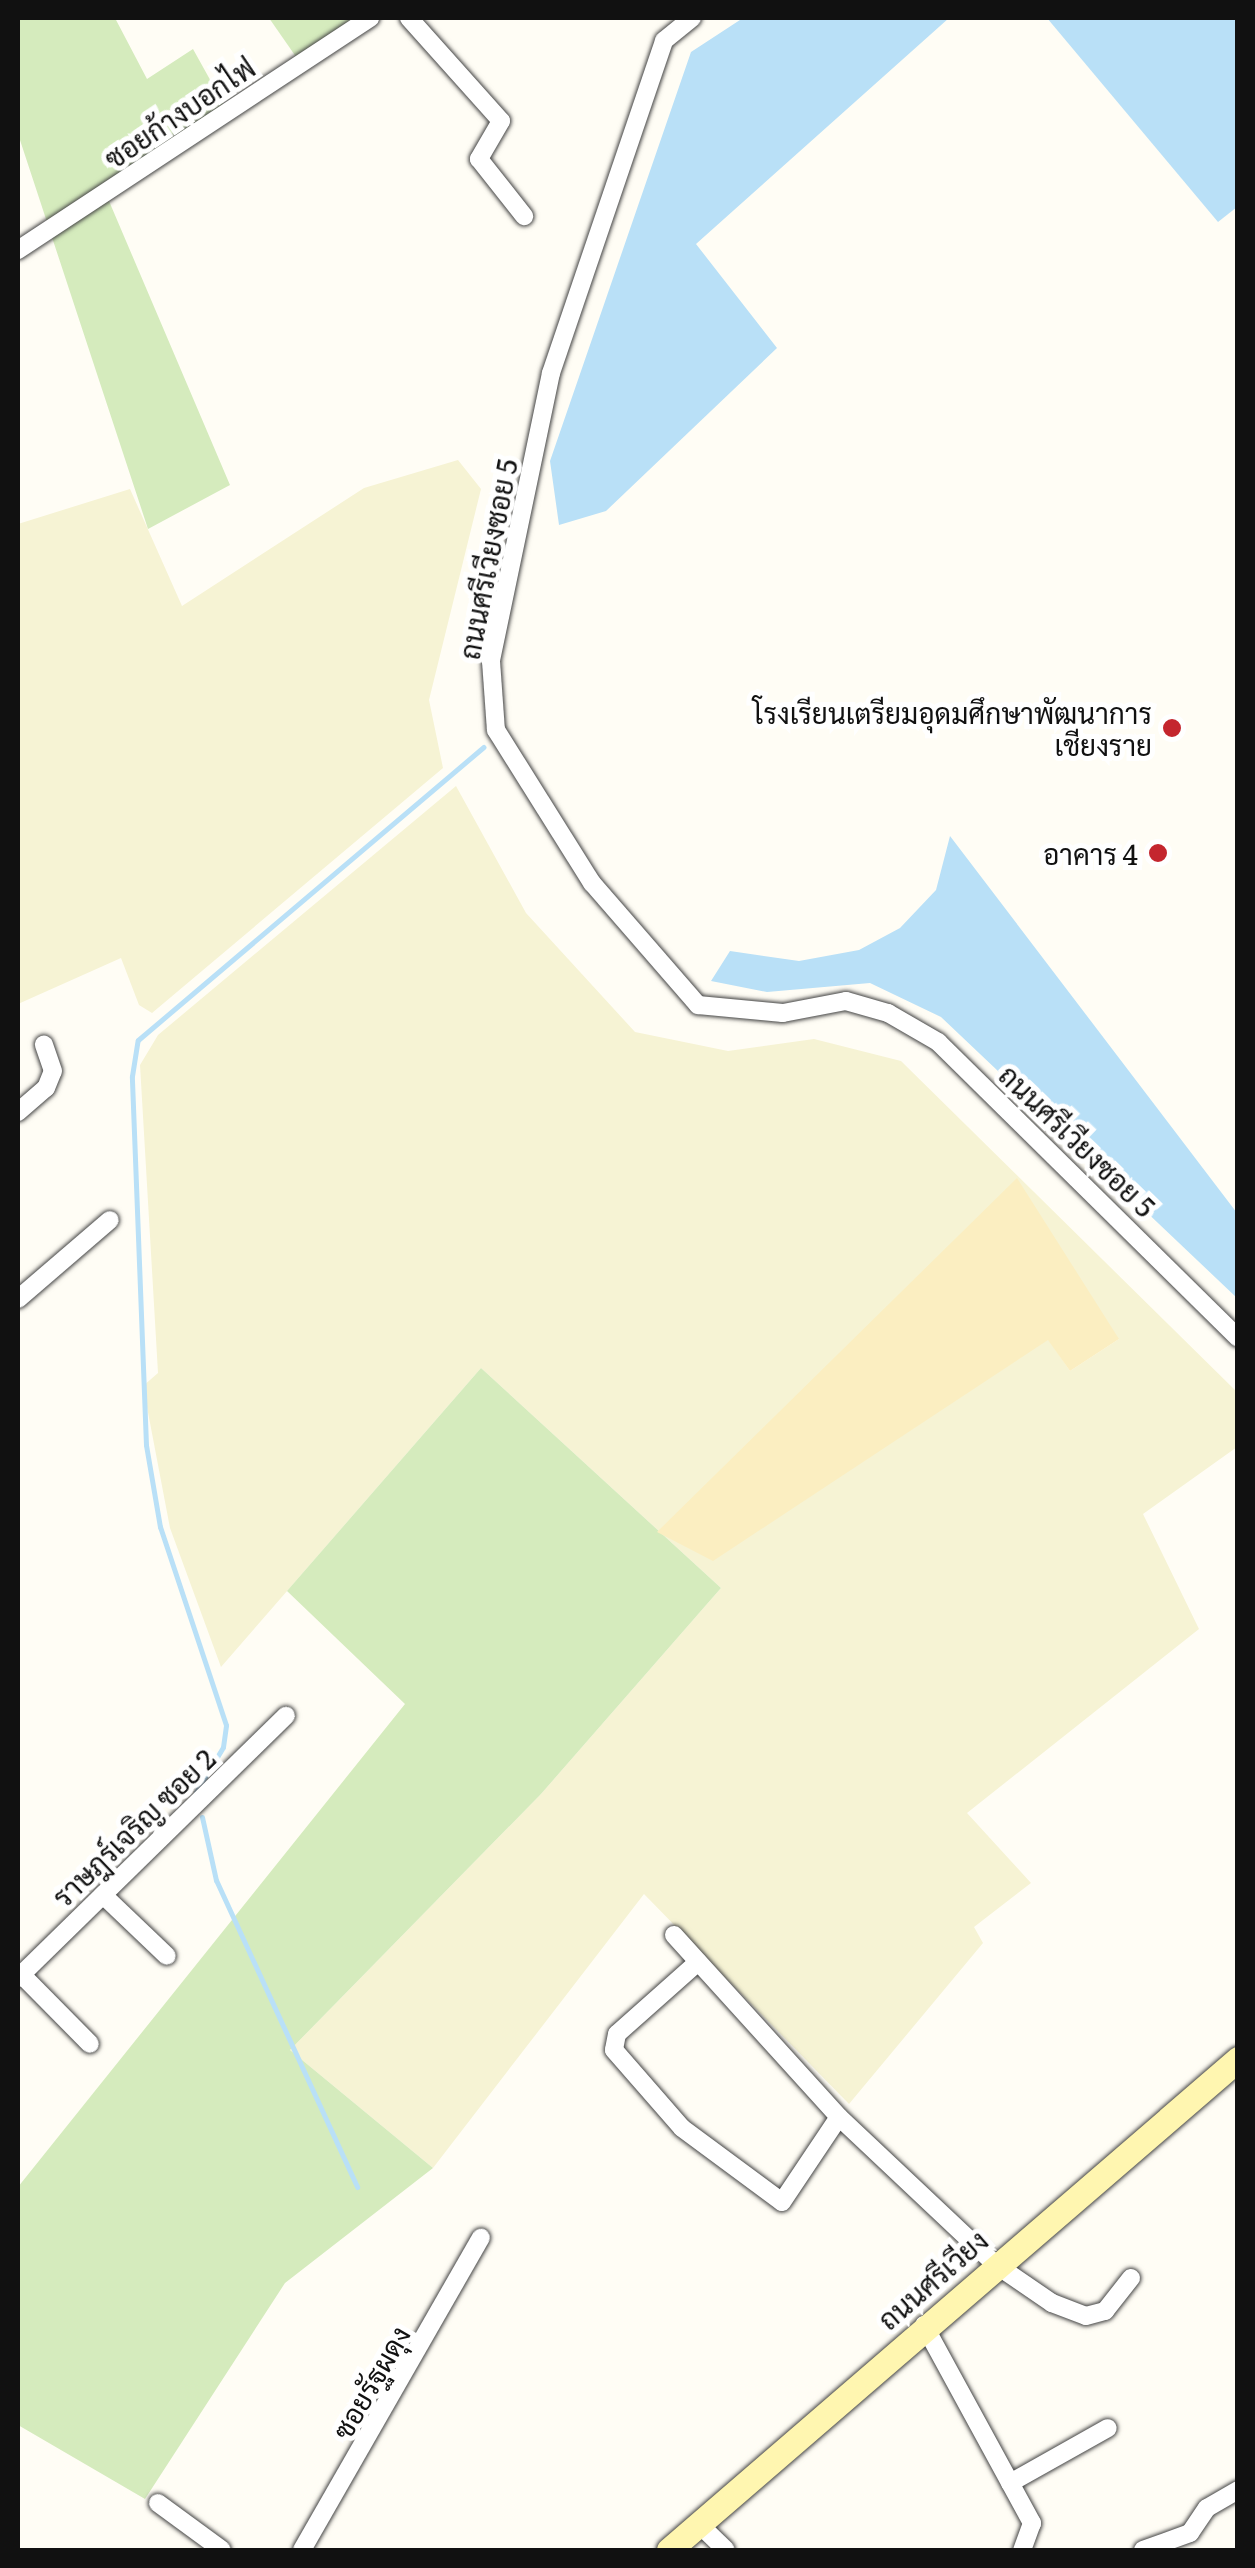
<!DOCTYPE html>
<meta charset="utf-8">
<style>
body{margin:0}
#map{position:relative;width:1255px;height:2568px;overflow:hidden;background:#fffdf5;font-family:Literata,Sarabun,serif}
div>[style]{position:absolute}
.farmland>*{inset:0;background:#f6f3d4}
.green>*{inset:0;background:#d5ebbd}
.sand>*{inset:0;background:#fbeec1}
.water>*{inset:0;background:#b9e0f7}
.stream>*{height:5px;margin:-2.5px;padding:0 2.5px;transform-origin:2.5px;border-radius:2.5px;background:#b9e0f7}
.roads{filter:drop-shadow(0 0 2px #444) drop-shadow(0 0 2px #444)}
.minor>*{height:18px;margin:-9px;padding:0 9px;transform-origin:9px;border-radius:9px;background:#fff}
.secondary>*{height:25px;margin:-12.5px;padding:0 12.5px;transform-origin:12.5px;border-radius:12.5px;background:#fff6b0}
.dots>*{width:28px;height:28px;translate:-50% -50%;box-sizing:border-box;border:5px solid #fff;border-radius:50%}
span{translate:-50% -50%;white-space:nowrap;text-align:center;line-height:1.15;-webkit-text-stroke:10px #fff;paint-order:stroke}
.street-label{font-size:28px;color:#111}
.poi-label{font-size:28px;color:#111}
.right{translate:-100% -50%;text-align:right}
.frame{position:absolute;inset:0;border:20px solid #111;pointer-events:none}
</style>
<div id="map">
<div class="farmland">
<i style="clip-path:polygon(458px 460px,481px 489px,429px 700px,443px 768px,152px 1013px,139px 1005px,121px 958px,18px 1004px,18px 524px,130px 489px,182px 606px,364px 488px)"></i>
<i style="clip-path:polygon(evenodd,456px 786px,526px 913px,635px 1032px,728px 1051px,814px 1039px,901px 1061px,1237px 1392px,1237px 1447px,1143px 1514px,1199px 1629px,967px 1813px,1031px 1883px,974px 1927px,983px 1943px,849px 2104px,644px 1894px,433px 2168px,290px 2050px,541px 1794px,721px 1588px,481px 1368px,221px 1667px,170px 1528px,143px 1386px,158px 1373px,140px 1065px,158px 1035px,456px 786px,1119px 1339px,1070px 1371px,1049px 1340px,1119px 1339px)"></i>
</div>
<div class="green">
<i style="clip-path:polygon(18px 18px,115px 18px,147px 79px,193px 49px,228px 112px,106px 194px,230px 485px,148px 529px,18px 134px)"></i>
<i style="clip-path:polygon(269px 18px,368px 18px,301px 64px)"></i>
<i style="clip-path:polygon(481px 1368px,721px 1588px,541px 1794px,290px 2050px,433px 2168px,285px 2283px,145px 2499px,18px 2425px,18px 2187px,405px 1704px,287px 1591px)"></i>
</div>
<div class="sand">
<i style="clip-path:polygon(1017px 1178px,1119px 1339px,1070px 1371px,1048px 1340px,713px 1561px,657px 1532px)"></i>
</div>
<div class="water">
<i style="clip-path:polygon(743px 18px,949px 18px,696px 244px,777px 348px,606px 511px,559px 525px,550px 461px,691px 52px)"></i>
<i style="clip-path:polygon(1047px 18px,1237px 18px,1237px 207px,1218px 222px)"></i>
<i style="clip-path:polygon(950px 836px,1237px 1213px,1237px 1298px,941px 1017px,870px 983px,767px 992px,711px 981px,730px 951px,799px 961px,859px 950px,900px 928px,936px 890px)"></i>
</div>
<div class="stream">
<i style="left:196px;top:1792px;width:52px;rotate:-59deg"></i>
<i style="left:223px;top:1747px;width:22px;rotate:-82deg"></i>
<i style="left:226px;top:1725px;width:209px;rotate:-108.4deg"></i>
<i style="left:160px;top:1527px;width:83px;rotate:-99.7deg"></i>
<i style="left:146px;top:1445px;width:369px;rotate:-92.2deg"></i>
<i style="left:132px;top:1076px;width:36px;rotate:-81deg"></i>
<i style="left:138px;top:1040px;width:453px;rotate:-40.3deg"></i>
<i style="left:202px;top:1817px;width:65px;rotate:77.5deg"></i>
<i style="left:216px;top:1880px;width:338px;rotate:65.3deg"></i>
</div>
<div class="roads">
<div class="minor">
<i style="left:409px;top:18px;width:138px;rotate:48.2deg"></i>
<i style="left:501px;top:121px;width:44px;rotate:120.1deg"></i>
<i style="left:479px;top:159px;width:73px;rotate:51.7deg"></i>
<i style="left:692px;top:18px;width:36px;rotate:141deg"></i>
<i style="left:664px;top:41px;width:351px;rotate:108.8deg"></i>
<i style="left:551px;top:373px;width:294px;rotate:101.8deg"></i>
<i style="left:491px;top:661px;width:69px;rotate:85.9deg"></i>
<i style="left:496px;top:730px;width:181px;rotate:57.9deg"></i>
<i style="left:592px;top:883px;width:162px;rotate:49deg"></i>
<i style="left:698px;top:1005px;width:85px;rotate:5.4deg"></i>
<i style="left:783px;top:1013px;width:64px;rotate:-10.8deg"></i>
<i style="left:846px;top:1001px;width:44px;rotate:15.9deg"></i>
<i style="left:888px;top:1013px;width:58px;rotate:30.1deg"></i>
<i style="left:938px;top:1042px;width:421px;rotate:44.6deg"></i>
<i style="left:18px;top:250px;width:422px;rotate:-33.4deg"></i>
<i style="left:18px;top:1112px;width:37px;rotate:-41deg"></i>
<i style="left:46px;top:1088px;width:18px;rotate:-68deg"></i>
<i style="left:53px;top:1071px;width:28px;rotate:-109deg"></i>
<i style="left:18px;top:1299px;width:121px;rotate:-40.7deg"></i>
<i style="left:103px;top:1895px;width:88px;rotate:43.6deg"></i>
<i style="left:674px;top:1935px;width:246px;rotate:47.8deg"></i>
<i style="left:839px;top:2117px;width:214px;rotate:43.3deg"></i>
<i style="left:995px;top:2264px;width:69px;rotate:34.4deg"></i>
<i style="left:1052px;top:2303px;width:36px;rotate:21deg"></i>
<i style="left:1086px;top:2316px;width:20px;rotate:-15deg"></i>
<i style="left:1105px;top:2311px;width:42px;rotate:-51.8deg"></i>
<i style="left:698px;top:1962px;width:108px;rotate:138.4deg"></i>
<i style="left:617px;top:2034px;width:16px;rotate:101deg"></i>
<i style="left:614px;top:2050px;width:103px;rotate:48.9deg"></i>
<i style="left:682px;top:2128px;width:124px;rotate:36.5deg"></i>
<i style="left:782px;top:2202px;width:102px;rotate:-56.2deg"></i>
<i style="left:21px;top:1974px;width:98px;rotate:45.4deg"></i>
<i style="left:18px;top:1978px;width:375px;rotate:-44.4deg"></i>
<i style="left:924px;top:2325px;width:226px;rotate:61.4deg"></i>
<i style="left:1032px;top:2523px;width:29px;rotate:110deg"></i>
<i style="left:1010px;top:2483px;width:112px;rotate:-29.3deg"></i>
<i style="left:158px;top:2503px;width:79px;rotate:36.3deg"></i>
<i style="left:699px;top:2524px;width:37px;rotate:44deg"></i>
<i style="left:302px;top:2550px;width:360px;rotate:-60.2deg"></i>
<i style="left:1143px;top:2550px;width:50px;rotate:-19.9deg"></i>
<i style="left:1190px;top:2533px;width:30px;rotate:-56deg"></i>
<i style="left:1207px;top:2508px;width:36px;rotate:-30deg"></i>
</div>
<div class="secondary">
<i style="left:669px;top:2550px;width:752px;rotate:-40.79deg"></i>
</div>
</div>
<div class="dots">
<i style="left:1172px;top:728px;background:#c4262e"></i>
<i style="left:1158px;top:853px;background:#c4262e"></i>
</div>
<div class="street-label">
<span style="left:179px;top:112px;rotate:-34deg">ซอยก้างบอกไฟ</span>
<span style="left:487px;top:559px;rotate:-79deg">ถนนศรีเวียงซอย 5</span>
<span style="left:1078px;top:1140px;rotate:44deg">ถนนศรีเวียงซอย 5</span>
<span style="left:133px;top:1827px;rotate:-44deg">ราษฎร์เจริญ ซอย 2</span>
<span style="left:932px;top:2279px;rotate:-41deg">ถนนศรีเวียง</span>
<span style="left:370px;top:2382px;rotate:-60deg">ซอยรัฐผดุง</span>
</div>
<div class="poi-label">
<span class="right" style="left:1152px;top:728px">โรงเรียนเตรียมอุดมศึกษาพัฒนาการ<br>เชียงราย</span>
<span class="right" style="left:1138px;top:853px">อาคาร 4</span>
</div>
<div class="frame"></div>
</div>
